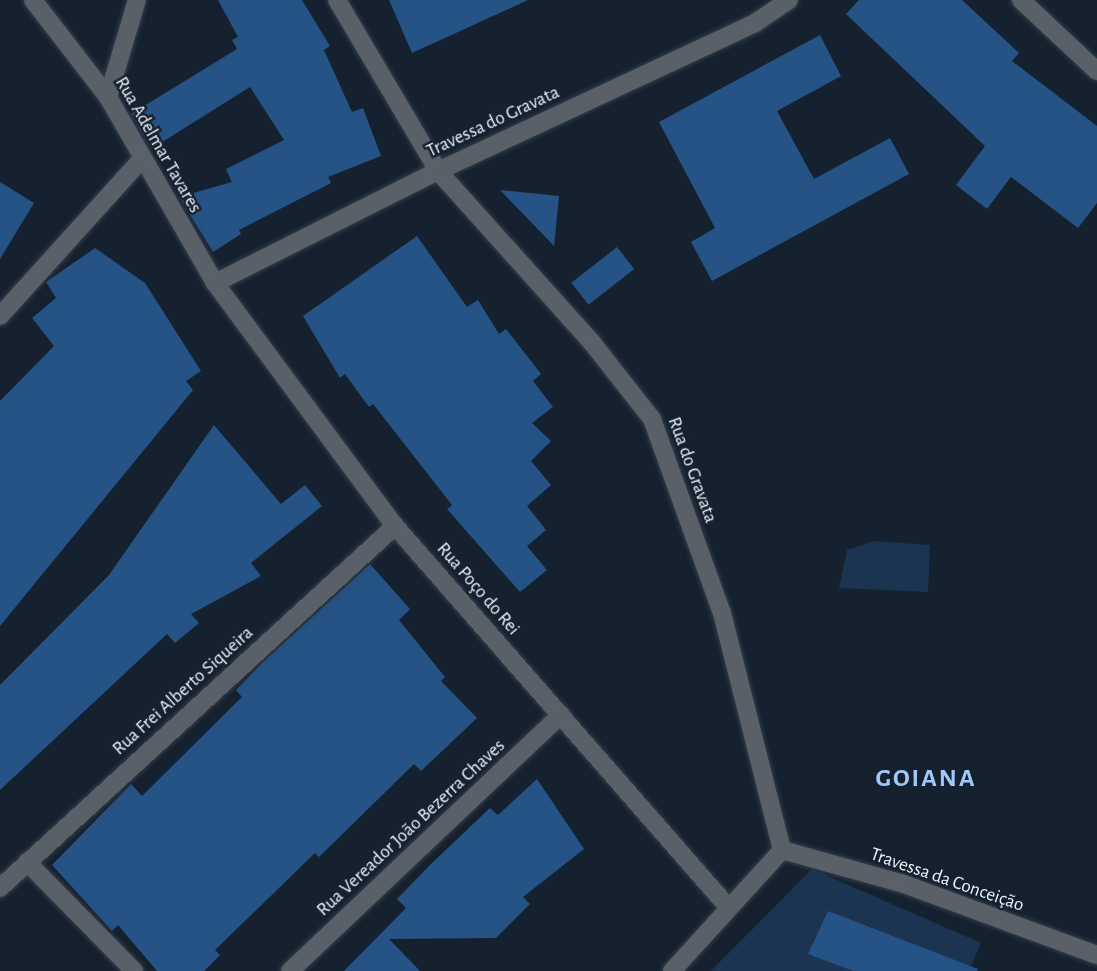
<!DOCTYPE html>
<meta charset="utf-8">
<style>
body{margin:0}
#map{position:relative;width:1097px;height:971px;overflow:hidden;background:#15212e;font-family:"Alegreya Sans",sans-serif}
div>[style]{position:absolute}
.green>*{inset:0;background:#1a3452}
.building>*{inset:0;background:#255385;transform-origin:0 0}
.roads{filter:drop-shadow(0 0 2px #333e4b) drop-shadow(0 0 2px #333e4b)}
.minor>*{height:18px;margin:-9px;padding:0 9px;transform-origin:9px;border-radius:9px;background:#5a6068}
span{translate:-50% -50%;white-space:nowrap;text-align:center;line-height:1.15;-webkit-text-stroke:5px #15212e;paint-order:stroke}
.street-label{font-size:19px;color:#eaf2fc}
.district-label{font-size:26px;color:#a0c8f8;font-weight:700;letter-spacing:2px}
</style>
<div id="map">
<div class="green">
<i style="clip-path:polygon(874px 541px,930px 545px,928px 592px,839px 588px,847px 550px)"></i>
<i style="clip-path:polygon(812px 869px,981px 943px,969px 971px,711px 971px)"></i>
</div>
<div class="building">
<i style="clip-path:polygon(218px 0,302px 0,330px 46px,324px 50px,352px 112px,363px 108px,381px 156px,328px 177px,331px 183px,239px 230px,241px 234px,213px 252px,179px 197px,232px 182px,226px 169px,284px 140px,250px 87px,151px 149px,131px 114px,237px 49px,232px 40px,238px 37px)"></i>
<i style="clip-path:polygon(389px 0,528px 0,412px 53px)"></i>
<i style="clip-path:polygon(859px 0,962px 0,1019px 53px,1012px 61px,1097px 126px,1097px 203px,1078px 228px,1011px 177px,987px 209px,956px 185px,985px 146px,846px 14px)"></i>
<i style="clip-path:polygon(820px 35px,841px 76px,777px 111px,814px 179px,890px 138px,909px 174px,712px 281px,691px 242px,715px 228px,659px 122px)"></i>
<i style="clip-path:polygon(0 182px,34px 203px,0 259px)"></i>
<i style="clip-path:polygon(500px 190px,559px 196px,554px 246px)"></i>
<i style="clip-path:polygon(417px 236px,467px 307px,478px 300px,499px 334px,506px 329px,541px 374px,533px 381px,553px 407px,532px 423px,551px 441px,531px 461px,551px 485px,527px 506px,546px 530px,527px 546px,547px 570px,520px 592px,447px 509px,452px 505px,373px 404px,369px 407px,345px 374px,340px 378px,303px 316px)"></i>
<i style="left:617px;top:247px;width:28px;height:58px;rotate:52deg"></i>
<i style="clip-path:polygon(95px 248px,145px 283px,201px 371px,186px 381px,193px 390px,0 626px,0 401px,54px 346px,32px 318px,56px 298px,46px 282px)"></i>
<i style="clip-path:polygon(214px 425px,281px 504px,305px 485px,322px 506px,251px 563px,261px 576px,191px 614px,199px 623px,175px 643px,167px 634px,0 790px,0 685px,109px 575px)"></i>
<i style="clip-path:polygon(370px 564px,410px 609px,399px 620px,445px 677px,441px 681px,477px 718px,421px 771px,414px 764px,319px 857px,315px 853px,215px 950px,220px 955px,204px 971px,157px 971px,118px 925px,112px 931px,52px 865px,131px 784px,142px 796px,242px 697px,236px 690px,263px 662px)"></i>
<i style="clip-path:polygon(537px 779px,584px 849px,523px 897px,530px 904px,496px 938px,389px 939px,420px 971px,344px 971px,406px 908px,397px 899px,432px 863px,490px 808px,498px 815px)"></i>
<i style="clip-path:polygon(828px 911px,978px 969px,977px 971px,853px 971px,808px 954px)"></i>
</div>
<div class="roads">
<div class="minor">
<i style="left:33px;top:0;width:123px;rotate:52.3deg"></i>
<i style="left:108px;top:97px;width:215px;rotate:60.1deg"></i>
<i style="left:215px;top:283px;width:302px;rotate:53.5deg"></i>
<i style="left:395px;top:526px;width:507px;rotate:48.84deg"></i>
<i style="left:337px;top:0;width:199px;rotate:59.4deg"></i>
<i style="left:438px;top:171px;width:232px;rotate:48.1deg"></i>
<i style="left:593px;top:344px;width:95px;rotate:51.8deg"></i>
<i style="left:652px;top:419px;width:206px;rotate:70.2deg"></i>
<i style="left:722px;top:613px;width:244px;rotate:75.8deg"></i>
<i style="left:1021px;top:0;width:104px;rotate:43.1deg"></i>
<i style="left:108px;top:97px;width:101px;rotate:-73.4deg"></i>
<i style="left:215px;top:283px;width:250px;rotate:-26.7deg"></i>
<i style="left:438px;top:171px;width:350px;rotate:-25deg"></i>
<i style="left:755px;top:23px;width:41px;rotate:-34.1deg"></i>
<i style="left:0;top:316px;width:210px;rotate:-47.9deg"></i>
<i style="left:782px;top:850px;width:127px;rotate:15.6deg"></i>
<i style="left:904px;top:884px;width:206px;rotate:20.2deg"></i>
<i style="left:27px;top:862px;width:153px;rotate:45.5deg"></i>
<i style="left:0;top:888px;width:536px;rotate:-42.5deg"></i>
<i style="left:290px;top:971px;width:373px;rotate:-43.4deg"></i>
<i style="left:672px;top:971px;width:164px;rotate:-47.7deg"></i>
</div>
</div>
<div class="street-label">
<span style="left:493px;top:122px;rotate:-25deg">Travessa do Gravata</span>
<span style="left:158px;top:145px;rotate:60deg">Rua Adelmar Tavares</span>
<span style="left:692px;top:470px;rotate:70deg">Rua do Gravata</span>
<span style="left:478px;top:589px;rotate:49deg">Rua Poço do Rei</span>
<span style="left:183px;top:691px;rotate:-42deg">Rua Frei Alberto Siqueira</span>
<span style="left:411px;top:828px;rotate:-43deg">Rua Vereador João Bezerra Chaves</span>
<span style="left:947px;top:880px;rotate:19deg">Travessa da Conceição</span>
</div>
<div class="district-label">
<span style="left:926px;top:779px">GOIANA</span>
</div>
</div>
